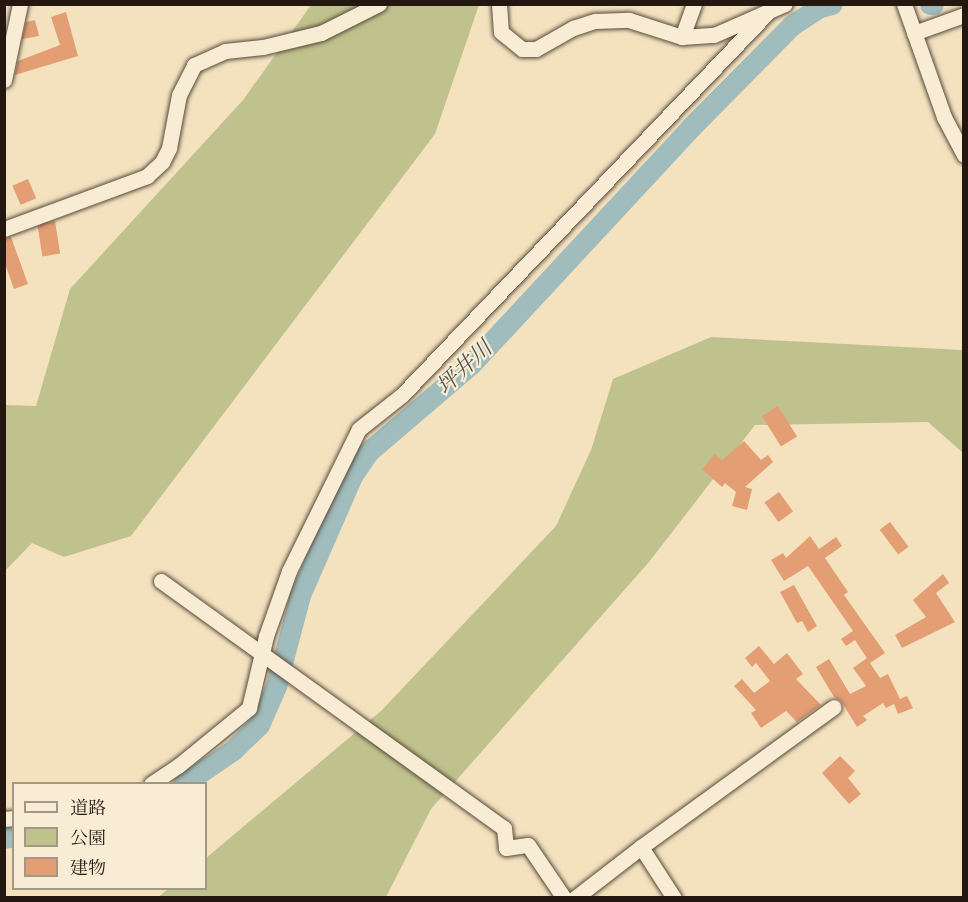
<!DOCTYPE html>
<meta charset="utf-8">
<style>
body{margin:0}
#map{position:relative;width:968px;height:902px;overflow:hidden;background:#f4e2bf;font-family:"Gentium Book Plus","Noto Serif JP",serif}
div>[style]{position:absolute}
.green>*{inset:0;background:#c0c28e}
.river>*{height:21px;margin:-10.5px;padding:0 10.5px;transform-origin:10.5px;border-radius:10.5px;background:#a0bcbc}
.building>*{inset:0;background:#e39e74;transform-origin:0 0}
.roads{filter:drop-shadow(0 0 2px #574a3b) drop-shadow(0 0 2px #574a3b)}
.minor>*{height:15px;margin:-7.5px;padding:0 7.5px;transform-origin:7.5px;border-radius:7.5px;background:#f8ecd5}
span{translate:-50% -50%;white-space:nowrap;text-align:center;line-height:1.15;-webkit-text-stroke:4.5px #f8ecd5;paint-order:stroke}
.water-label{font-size:22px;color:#4f514c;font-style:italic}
.frame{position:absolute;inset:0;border:6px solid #23170f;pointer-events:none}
.legend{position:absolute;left:12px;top:782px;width:195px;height:108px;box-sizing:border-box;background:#f8ecd5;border:2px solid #a39786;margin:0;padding:8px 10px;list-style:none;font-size:18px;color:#23170f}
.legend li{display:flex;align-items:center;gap:12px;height:30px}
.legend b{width:30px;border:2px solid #a39786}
</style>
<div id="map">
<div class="green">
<i style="clip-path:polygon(311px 5px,479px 5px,435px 134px,131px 536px,64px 557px,32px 543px,5px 571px,5px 405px,36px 406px,70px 289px,243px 100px)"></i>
<i style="clip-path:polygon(711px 337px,963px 350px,963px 453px,928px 422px,755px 425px,649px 562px,431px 809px,386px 897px,157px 898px,168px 889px,206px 888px,206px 858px,381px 711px,556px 526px,591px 450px,613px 379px)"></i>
</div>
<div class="river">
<i style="left:930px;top:4px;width:3px"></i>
<i style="left:183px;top:784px;width:60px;rotate:-34.2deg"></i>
<i style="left:233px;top:750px;width:36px;rotate:-44deg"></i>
<i style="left:259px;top:725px;width:43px;rotate:-66.4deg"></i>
<i style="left:276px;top:686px;width:94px;rotate:-75.2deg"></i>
<i style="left:300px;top:595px;width:130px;rotate:-66.4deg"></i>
<i style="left:352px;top:476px;width:29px;rotate:-56deg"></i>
<i style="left:368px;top:452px;width:135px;rotate:-40.5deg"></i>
<i style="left:471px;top:364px;width:323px;rotate:-47.1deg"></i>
<i style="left:691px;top:127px;width:144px;rotate:-45.3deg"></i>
<i style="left:792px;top:25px;width:33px;rotate:-33deg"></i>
<i style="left:820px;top:7px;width:12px;rotate:-14deg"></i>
<i style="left:4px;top:838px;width:10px;rotate:-11deg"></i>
</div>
<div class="building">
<i style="clip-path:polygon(66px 12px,78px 56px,15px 75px,18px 61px,60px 45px,51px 17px)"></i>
<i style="clip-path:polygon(35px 20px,39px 36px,22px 39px,26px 22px)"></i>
<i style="left:28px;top:179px;width:21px;height:17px;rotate:67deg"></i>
<i style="left:55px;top:221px;width:33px;height:18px;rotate:81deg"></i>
<i style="clip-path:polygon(11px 237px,28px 284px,14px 289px,4px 261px,4px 238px)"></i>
<i style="left:778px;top:406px;width:36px;height:19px;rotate:58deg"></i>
<i style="clip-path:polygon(744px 441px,761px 460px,768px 455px,773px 462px,745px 487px,752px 489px,747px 510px,732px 506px,736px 492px,725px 483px,722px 487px,702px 469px,715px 454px,722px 460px)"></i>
<i style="left:779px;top:492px;width:24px;height:18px;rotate:54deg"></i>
<i style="left:890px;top:522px;width:31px;height:13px;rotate:53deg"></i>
<i style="clip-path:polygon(810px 536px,819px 549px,836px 537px,842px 546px,825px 558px,848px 592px,844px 595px,885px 653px,870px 663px,880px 678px,888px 674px,900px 699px,907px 696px,913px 708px,898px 714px,894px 704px,886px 708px,883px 703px,863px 716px,867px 720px,857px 727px,841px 701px,834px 697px,816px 667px,829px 659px,850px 694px,866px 686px,853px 668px,867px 658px,870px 663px,855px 640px,846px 646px,841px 639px,853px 631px,808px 566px,784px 581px,771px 560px,783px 553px,786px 558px)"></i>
<i style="clip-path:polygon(943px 574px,949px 583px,936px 593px,955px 622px,902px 648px,895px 635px,926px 617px,913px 600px)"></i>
<i style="clip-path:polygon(794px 585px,817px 626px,808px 632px,802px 621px,797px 623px,780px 592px)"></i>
<i style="clip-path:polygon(759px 646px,774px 664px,787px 653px,803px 674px,796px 679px,821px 705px,797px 722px,786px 711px,761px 728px,751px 713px,756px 710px,734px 686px,742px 679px,754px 693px,770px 681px,756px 663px,752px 667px,745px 658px)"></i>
<i style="clip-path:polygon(840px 756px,855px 771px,848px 778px,861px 794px,849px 804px,822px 773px)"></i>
</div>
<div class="roads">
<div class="minor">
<i style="left:499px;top:4px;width:28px;rotate:86deg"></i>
<i style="left:501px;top:32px;width:27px;rotate:39deg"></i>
<i style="left:522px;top:49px;width:14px"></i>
<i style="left:536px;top:49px;width:43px;rotate:-29.6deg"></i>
<i style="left:573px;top:28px;width:23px;rotate:-18deg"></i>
<i style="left:595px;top:21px;width:34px;rotate:-2deg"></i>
<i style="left:629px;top:20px;width:56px;rotate:17.8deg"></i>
<i style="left:682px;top:37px;width:32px;rotate:-4deg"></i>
<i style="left:714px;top:35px;width:77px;rotate:-23.6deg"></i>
<i style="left:904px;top:4px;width:120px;rotate:70.5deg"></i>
<i style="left:944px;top:117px;width:43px;rotate:62.2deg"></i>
<i style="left:914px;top:33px;width:53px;rotate:-19.8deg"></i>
<i style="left:682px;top:37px;width:35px;rotate:-70deg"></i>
<i style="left:4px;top:80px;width:78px;rotate:-78.1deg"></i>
<i style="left:4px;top:229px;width:153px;rotate:-20.3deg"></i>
<i style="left:147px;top:176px;width:21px;rotate:-43deg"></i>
<i style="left:162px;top:162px;width:16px;rotate:-63deg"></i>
<i style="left:169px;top:148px;width:54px;rotate:-79.3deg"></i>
<i style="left:179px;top:95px;width:34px;rotate:-63deg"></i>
<i style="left:194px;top:65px;width:34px;rotate:-24deg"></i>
<i style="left:225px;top:51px;width:38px;rotate:-6deg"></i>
<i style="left:263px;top:47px;width:60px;rotate:-13.6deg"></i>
<i style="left:321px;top:33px;width:65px;rotate:-26.6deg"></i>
<i style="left:161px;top:581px;width:423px;rotate:35.8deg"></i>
<i style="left:504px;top:828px;width:20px;rotate:84deg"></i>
<i style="left:506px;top:848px;width:22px;rotate:-8deg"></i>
<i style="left:528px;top:845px;width:64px;rotate:55.8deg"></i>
<i style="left:151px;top:784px;width:32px;rotate:-34deg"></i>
<i style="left:178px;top:766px;width:92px;rotate:-39.2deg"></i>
<i style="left:249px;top:708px;width:74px;rotate:-76.7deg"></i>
<i style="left:266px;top:636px;width:69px;rotate:-70.5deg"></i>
<i style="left:289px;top:571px;width:158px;rotate:-63.8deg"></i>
<i style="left:359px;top:429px;width:55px;rotate:-38.3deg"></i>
<i style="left:402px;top:395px;width:530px;rotate:-46.3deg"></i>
<i style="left:4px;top:819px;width:10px;rotate:-6deg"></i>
<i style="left:575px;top:898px;width:83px;rotate:-37.7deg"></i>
<i style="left:674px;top:898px;width:61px;rotate:-122.9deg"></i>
<i style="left:641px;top:847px;width:238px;rotate:-36deg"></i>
</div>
</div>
<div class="water-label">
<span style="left:464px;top:367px;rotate:-43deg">坪井川</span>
</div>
<div class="frame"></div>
<ul class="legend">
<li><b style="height:8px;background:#f8ecd5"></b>道路</li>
<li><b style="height:16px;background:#c0c28e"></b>公園</li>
<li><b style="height:16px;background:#e39e74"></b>建物</li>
</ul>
</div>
